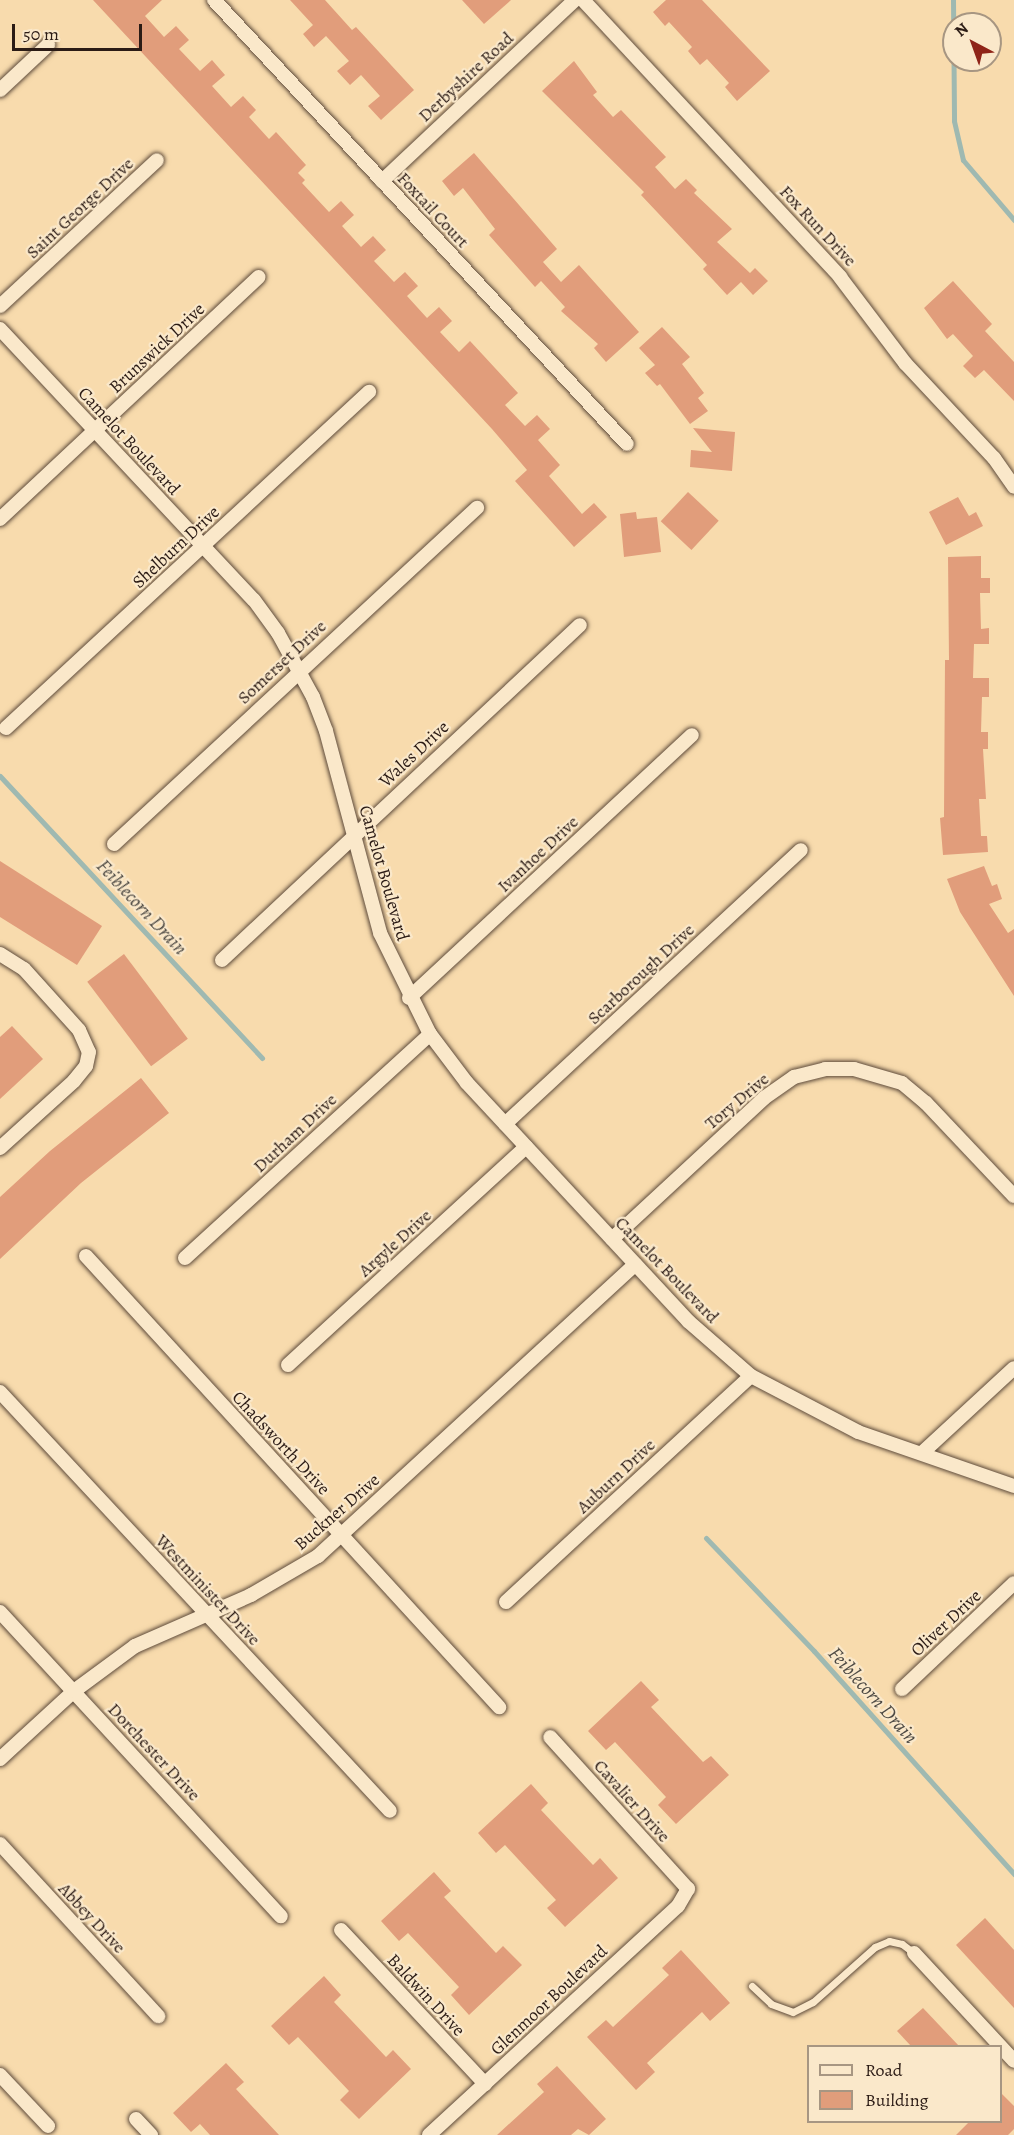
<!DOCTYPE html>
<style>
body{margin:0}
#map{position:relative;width:1014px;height:2135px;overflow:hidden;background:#f8dbad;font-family:Alegreya,serif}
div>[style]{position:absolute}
.stream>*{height:5px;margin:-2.5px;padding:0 2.5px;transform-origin:2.5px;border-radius:2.5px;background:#9fb9b1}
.building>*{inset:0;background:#e19d7b;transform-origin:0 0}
.roads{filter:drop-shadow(0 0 2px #5e4b3b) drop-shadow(0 0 2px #5e4b3b)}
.lane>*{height:7px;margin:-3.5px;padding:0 3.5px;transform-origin:3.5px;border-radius:3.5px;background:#fae8ca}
.street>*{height:14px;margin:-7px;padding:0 7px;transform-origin:7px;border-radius:7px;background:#fae8ca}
span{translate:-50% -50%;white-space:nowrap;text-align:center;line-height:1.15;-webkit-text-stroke:4.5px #fae8ca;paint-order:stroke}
.street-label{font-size:18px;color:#2b1b15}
.water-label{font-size:20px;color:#4e4a44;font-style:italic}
.legend{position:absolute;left:807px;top:2045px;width:195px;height:78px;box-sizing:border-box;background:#fae8ca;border:2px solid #a79682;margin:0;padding:8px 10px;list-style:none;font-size:18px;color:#2b1b15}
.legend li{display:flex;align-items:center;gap:12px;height:30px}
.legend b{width:30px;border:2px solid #a79682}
.north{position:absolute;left:942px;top:12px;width:60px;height:60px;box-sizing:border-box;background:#fae8ca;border:2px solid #a79682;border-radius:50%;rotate:319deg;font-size:16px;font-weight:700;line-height:24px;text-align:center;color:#2b1b15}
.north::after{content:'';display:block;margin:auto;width:21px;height:27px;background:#8f2418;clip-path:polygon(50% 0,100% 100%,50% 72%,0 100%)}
.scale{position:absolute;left:12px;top:24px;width:130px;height:27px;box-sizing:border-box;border:3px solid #2b1b15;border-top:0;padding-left:8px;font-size:18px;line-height:21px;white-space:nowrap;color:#2b1b15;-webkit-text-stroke:4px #fae8ca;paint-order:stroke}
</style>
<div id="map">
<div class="stream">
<i style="left:953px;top:0;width:121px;rotate:89.5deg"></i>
<i style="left:954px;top:121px;width:40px;rotate:77deg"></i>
<i style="left:963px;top:160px;width:79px;rotate:49.6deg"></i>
<i style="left:0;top:776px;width:385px;rotate:47.1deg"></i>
<i style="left:706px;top:1538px;width:156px;rotate:46.3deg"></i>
<i style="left:814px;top:1651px;width:300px;rotate:48.1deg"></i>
</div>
<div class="building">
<i style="clip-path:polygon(93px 0,162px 0,145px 16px,164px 37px,176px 26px,189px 40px,179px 49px,200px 71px,212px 60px,225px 75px,212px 86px,231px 107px,243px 96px,256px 110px,249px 117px,269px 139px,276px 132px,306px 165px,298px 173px,305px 180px,302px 183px,329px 212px,341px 201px,354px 215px,342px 226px,361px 247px,373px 236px,386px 250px,374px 261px,394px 282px,405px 272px,418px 286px,407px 296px,427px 318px,439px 307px,452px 321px,440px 332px,459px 352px,470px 341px,483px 355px,518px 393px,505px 405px,525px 426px,537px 415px,550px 429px,538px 440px,560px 465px,549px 476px,582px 514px,594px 503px,607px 517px,574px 547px,515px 481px,527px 470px,492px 429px)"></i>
<i style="clip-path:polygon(290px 0,325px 0,352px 30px,356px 27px,414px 90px,381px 120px,368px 106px,380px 96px,361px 75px,350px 85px,337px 71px,349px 61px,326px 36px,314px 47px,303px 34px,313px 25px)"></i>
<i style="clip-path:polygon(462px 0,511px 0,484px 24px)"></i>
<i style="clip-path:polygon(666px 0,702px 0,770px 71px,737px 101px,725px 87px,729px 83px,707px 59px,700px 65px,688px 51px,692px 47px,669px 22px,665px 26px,653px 12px)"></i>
<i style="clip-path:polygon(574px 61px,597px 92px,593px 95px,613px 117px,621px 110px,666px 157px,655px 167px,675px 189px,686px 179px,697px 190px,694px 193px,732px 229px,717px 242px,750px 273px,755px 268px,768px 281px,753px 295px,741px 282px,727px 295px,703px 269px,707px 265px,641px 195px,644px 192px,542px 91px)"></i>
<i style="clip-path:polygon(474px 153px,557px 249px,543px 262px,561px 282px,579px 265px,639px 332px,606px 362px,594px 348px,598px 344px,561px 311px,565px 307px,541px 281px,535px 287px,489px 235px,495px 229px,463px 188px,454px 196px,442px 181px)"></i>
<i style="clip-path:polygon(953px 281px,992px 324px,985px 331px,1014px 362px,1014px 401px,984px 370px,975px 378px,963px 366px,973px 356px,953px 334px,947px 339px,924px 308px)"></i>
<i style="clip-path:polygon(662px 327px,690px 357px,682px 364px,704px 393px,698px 398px,708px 411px,690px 424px,660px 384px,657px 386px,645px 373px,655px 365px,639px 348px)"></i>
<i style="clip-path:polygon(693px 428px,735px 432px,732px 471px,690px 467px,691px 450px,712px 452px)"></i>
<i style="left:688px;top:492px;width:42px;height:40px;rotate:43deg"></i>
<i style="clip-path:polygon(958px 497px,969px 516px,976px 512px,983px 526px,946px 545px,929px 512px)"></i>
<i style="clip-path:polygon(636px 512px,637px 519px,657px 517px,661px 552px,624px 557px,620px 514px)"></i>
<i style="clip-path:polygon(981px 556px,981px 578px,990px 578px,990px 593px,980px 593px,981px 629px,989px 628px,989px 644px,974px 644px,973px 678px,989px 678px,989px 697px,982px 697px,981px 732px,988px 732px,988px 749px,983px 749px,986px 799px,979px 799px,981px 836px,987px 836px,988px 852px,943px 855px,940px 818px,944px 817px,945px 660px,949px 660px,948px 557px)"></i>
<i style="clip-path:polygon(0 861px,102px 926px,77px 965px,0 917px)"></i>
<i style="clip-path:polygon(984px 866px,992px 886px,997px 884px,1002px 899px,989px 904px,1008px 933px,1014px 929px,1014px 996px,960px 912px,947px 879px)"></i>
<i style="left:124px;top:954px;width:106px;height:46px;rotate:53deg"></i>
<i style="clip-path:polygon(12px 1026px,43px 1059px,0 1099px,0 1037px)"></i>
<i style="clip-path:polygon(141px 1078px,169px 1113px,81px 1183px,0 1259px,0 1197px,50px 1151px)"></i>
<i style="clip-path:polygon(641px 1681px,659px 1700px,651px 1707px,703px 1762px,711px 1756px,729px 1775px,676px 1824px,658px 1805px,666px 1797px,615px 1742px,606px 1750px,588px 1731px)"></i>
<i style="clip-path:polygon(531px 1784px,548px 1803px,541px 1810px,593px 1865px,600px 1858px,618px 1878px,565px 1927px,547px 1908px,556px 1900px,505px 1845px,496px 1853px,478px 1833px)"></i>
<i style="clip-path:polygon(434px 1872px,451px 1891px,444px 1897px,496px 1953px,503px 1946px,522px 1965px,469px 2015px,451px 1995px,459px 1987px,408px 1933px,399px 1941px,381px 1921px)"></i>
<i style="clip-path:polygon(985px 1918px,1014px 1950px,1014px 2008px,956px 1945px)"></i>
<i style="clip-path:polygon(681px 1950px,730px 2003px,710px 2021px,702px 2012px,647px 2063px,655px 2072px,636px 2090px,587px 2037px,606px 2020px,613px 2027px,669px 1975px,662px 1968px)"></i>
<i style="clip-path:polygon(324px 1976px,341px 1995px,334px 2002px,386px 2057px,393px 2050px,411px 2069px,359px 2119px,340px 2100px,349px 2091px,298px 2037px,289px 2045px,271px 2026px)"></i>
<i style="clip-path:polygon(923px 2008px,959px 2046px,911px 2046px,897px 2031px)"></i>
<i style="clip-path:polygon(226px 2063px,244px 2082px,236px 2089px,279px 2135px,210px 2135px,200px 2124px,191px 2132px,173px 2113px)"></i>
<i style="clip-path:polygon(557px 2066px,606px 2119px,589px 2135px,578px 2129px,571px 2135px,497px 2135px,544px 2092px,537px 2084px)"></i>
<i style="clip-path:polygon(1000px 2092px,1014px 2106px,1014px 2129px,1008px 2135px,956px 2135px,970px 2121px,1000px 2121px)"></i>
</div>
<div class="roads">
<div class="lane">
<i style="left:752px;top:1986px;width:26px;rotate:43deg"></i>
<i style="left:771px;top:2004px;width:23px;rotate:20deg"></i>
<i style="left:793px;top:2012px;width:22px;rotate:-27deg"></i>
<i style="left:813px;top:2002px;width:83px;rotate:-41.6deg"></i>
<i style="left:875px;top:1947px;width:15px;rotate:-23deg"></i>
<i style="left:889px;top:1941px;width:13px;rotate:13deg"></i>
<i style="left:902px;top:1944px;width:15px;rotate:37deg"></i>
</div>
<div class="street">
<i style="left:214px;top:0;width:606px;rotate:47.07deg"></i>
<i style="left:583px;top:0;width:378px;rotate:47.1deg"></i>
<i style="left:840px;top:277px;width:108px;rotate:52.9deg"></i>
<i style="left:905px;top:363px;width:130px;rotate:46.9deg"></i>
<i style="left:994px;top:458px;width:35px;rotate:55deg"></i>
<i style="left:0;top:90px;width:66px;rotate:-43.2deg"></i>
<i style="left:382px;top:181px;width:265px;rotate:-43.2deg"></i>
<i style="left:0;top:306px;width:214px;rotate:-42.9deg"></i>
<i style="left:0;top:329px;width:371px;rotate:46.9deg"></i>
<i style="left:254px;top:600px;width:41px;rotate:54deg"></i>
<i style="left:278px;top:633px;width:73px;rotate:61.3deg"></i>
<i style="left:313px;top:697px;width:36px;rotate:69deg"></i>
<i style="left:326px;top:731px;width:209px;rotate:75deg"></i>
<i style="left:380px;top:933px;width:113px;rotate:63.7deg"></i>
<i style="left:430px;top:1034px;width:61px;rotate:52.9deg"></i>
<i style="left:467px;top:1083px;width:325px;rotate:47.1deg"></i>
<i style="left:688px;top:1321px;width:84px;rotate:41.1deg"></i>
<i style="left:751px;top:1376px;width:121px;rotate:27.6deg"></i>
<i style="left:858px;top:1432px;width:165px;rotate:19.1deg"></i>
<i style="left:0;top:519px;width:354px;rotate:-43.1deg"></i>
<i style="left:6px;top:728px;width:495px;rotate:-42.8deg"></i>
<i style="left:114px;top:844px;width:495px;rotate:-42.8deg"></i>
<i style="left:0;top:954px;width:28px;rotate:32deg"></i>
<i style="left:24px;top:969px;width:82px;rotate:48deg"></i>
<i style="left:79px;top:1030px;width:24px;rotate:66deg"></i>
<i style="left:89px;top:1052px;width:14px;rotate:102deg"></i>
<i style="left:86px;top:1066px;width:19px;rotate:129deg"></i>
<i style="left:74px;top:1081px;width:100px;rotate:137.8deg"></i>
<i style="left:222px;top:960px;width:490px;rotate:-43.1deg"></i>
<i style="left:409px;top:998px;width:386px;rotate:-42.9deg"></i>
<i style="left:505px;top:1124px;width:403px;rotate:-42.8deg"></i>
<i style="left:612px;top:1239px;width:207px;rotate:-42.8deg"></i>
<i style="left:764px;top:1098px;width:37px;rotate:-35deg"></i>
<i style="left:794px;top:1077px;width:32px;rotate:-14deg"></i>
<i style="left:825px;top:1069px;width:29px"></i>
<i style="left:854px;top:1069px;width:50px;rotate:16.3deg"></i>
<i style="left:902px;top:1083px;width:31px;rotate:40deg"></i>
<i style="left:926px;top:1103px;width:128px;rotate:46.6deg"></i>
<i style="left:86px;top:1256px;width:612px;rotate:47.52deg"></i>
<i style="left:185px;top:1258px;width:332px;rotate:-42.4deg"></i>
<i style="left:288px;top:1365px;width:323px;rotate:-42.5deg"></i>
<i style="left:0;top:1392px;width:572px;rotate:47.05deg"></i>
<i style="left:922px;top:1453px;width:125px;rotate:-42.7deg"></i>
<i style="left:506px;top:1602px;width:333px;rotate:-42.7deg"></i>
<i style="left:0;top:1612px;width:414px;rotate:47.3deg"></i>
<i style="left:902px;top:1689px;width:154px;rotate:-43.4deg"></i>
<i style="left:0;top:1759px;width:100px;rotate:-42.6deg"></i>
<i style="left:74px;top:1691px;width:76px;rotate:-36.4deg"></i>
<i style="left:135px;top:1646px;width:127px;rotate:-23.7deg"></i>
<i style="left:251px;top:1595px;width:78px;rotate:-30.2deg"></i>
<i style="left:318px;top:1556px;width:431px;rotate:-42.6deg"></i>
<i style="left:0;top:1844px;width:234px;rotate:47.4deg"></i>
<i style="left:341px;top:1930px;width:211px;rotate:46.9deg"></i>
<i style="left:914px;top:1953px;width:147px;rotate:47.2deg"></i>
<i style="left:0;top:2075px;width:70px;rotate:46.7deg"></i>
<i style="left:136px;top:2119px;width:22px;rotate:47deg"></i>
<i style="left:429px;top:2135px;width:338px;rotate:-42.6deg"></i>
<i style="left:678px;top:1906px;width:20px;rotate:-60deg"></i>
<i style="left:688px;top:1889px;width:205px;rotate:-132.2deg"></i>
</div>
</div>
<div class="street-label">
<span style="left:466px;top:77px;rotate:-43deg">Derbyshire Road</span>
<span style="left:80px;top:208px;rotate:-43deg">Saint George Drive</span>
<span style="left:433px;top:210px;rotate:47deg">Foxtail Court</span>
<span style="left:818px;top:226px;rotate:47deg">Fox Run Drive</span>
<span style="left:157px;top:348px;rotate:-43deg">Brunswick Drive</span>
<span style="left:129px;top:441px;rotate:47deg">Camelot Boulevard</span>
<span style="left:176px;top:547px;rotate:-43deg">Shelburn Drive</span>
<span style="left:282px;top:662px;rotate:-43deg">Somerset Drive</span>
<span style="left:414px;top:754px;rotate:-43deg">Wales Drive</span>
<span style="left:538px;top:854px;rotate:-43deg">Ivanhoe Drive</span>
<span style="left:384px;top:873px;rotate:74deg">Camelot Boulevard</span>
<span style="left:641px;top:974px;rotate:-43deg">Scarborough Drive</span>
<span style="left:737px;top:1101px;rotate:-40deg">Tory Drive</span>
<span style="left:295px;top:1133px;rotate:-43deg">Durham Drive</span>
<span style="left:395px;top:1243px;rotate:-42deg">Argyle Drive</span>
<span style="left:667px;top:1270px;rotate:46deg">Camelot Boulevard</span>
<span style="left:281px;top:1443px;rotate:47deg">Chadsworth Drive</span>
<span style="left:616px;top:1476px;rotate:-43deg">Auburn Drive</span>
<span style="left:337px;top:1512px;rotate:-41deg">Buckner Drive</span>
<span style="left:208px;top:1590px;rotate:47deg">Westminister Drive</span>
<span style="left:946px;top:1623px;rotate:-43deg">Oliver Drive</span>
<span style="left:154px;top:1752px;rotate:47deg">Dorchester Drive</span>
<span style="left:632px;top:1801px;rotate:48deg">Cavalier Drive</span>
<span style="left:92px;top:1918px;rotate:47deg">Abbey Drive</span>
<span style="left:426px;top:1995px;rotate:47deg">Baldwin Drive</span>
<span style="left:549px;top:2000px;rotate:-43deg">Glenmoor Boulevard</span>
</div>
<div class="water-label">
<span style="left:142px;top:907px;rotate:47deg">Feiblecorn Drain</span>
<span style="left:873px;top:1695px;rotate:48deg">Feiblecorn Drain</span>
</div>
<ul class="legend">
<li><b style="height:8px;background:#fae8ca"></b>Road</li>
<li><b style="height:16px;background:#e19d7b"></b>Building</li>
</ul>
<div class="north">N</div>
<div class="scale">50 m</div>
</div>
